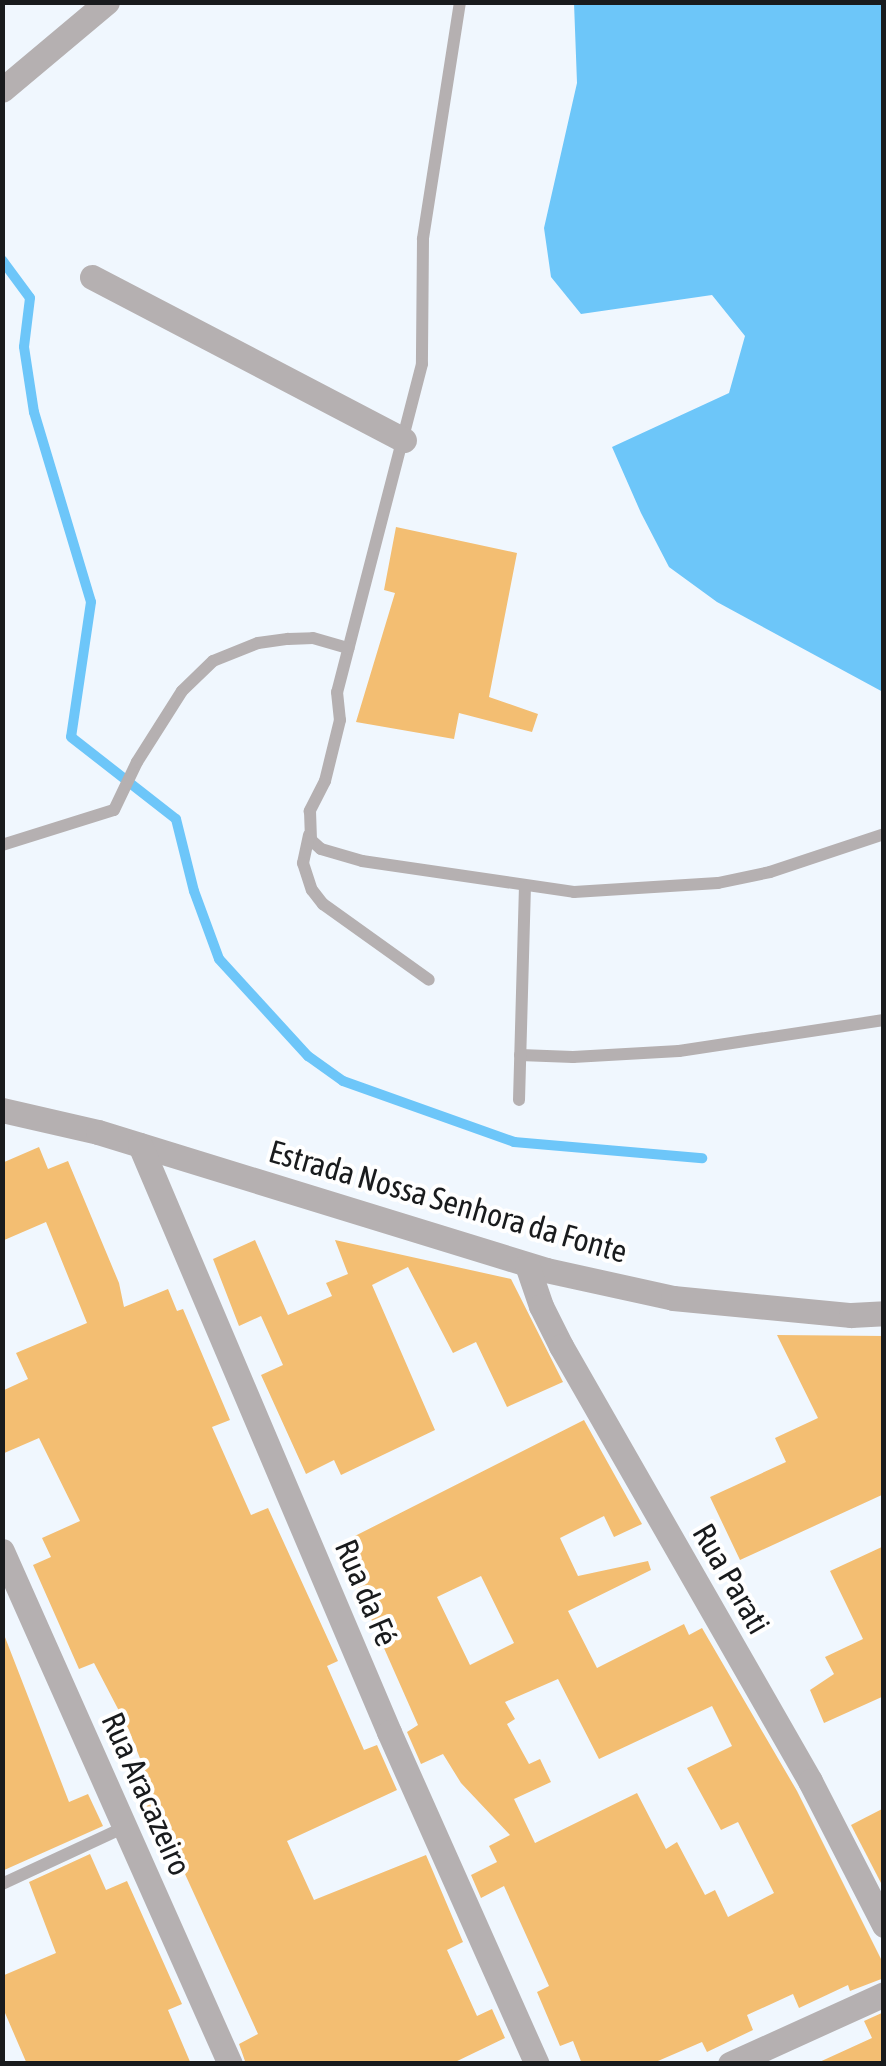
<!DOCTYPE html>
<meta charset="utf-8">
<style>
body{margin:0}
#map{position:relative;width:886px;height:2066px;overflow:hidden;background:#f0f7fe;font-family:"Asap Condensed",sans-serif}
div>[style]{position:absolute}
.water>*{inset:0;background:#6dc6f9}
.stream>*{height:10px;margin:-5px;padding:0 5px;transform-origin:5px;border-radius:5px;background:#6dc6f9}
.building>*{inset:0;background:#f3be72}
.lane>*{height:12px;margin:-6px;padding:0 6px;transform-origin:6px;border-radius:6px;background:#b5b0b1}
.street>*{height:25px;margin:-12.5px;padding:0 12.5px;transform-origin:12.5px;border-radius:12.5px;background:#b5b0b1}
span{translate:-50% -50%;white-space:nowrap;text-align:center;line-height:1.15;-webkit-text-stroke:8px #fff;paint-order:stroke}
.street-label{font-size:32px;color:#191b1d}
.frame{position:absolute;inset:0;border:5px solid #191b1d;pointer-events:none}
</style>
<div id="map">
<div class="water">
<i style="clip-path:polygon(574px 3px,883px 3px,883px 692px,717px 602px,669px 567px,641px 513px,612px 447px,729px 393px,745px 336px,712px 295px,581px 314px,551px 277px,544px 228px,577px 83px)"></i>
</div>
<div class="stream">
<i style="left:2px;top:260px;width:47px;rotate:53.6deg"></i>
<i style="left:30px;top:298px;width:49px;rotate:97deg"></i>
<i style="left:24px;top:347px;width:66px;rotate:81.3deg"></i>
<i style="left:34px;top:412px;width:198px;rotate:73.3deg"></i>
<i style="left:91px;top:602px;width:136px;rotate:98.4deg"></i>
<i style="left:71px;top:737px;width:133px;rotate:38deg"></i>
<i style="left:176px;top:819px;width:74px;rotate:76deg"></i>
<i style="left:194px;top:891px;width:72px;rotate:69.8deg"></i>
<i style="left:219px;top:959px;width:132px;rotate:47.5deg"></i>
<i style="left:308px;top:1056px;width:43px;rotate:35.5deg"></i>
<i style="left:343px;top:1081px;width:182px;rotate:19.6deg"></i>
<i style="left:514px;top:1142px;width:189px;rotate:4.9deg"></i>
</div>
<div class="building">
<i style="clip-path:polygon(396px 527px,517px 553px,489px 697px,538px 714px,532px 732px,459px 713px,454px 739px,356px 722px,395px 593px,384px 590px)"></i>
<i style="clip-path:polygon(39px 1147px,48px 1169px,68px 1161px,119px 1283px,124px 1307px,168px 1289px,177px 1311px,183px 1309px,230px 1420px,212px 1427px,251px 1515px,268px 1508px,338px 1661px,327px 1666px,364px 1750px,377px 1745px,397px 1790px,287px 1841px,314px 1900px,426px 1855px,463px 1942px,447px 1950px,477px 2016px,492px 2009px,505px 2038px,451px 2064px,246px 2064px,239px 2044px,258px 2034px,169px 1839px,155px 1845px,135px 1799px,153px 1792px,129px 1730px,94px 1663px,79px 1669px,33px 1565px,51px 1557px,42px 1538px,80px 1521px,39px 1438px,2px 1454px,2px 1391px,28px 1379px,16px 1353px,87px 1323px,46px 1222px,2px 1241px,2px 1163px)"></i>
<i style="clip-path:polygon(255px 1240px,288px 1315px,332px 1296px,326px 1283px,348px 1274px,335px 1240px,511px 1279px,563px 1382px,507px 1407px,476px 1342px,453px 1353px,408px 1267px,372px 1285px,435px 1430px,341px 1475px,334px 1460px,306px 1474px,261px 1375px,283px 1365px,261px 1316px,239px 1326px,213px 1259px)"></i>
<i style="clip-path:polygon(777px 1335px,884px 1336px,884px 1494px,740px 1560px,710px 1497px,786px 1462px,775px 1438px,818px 1418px)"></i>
<i style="clip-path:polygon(evenodd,584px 1420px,642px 1524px,614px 1537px,604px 1516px,560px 1538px,578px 1576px,648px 1561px,651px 1570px,568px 1611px,597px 1668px,684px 1624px,689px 1635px,702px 1628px,797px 1791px,884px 1965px,884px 1978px,850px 1991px,848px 1985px,799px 2008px,793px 1994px,747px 2015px,753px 2030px,707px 2052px,702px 2042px,651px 2064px,582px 2064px,573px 2041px,560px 2046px,537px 1992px,549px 1986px,504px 1886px,481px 1898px,471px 1875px,497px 1862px,489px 1846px,510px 1835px,461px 1783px,443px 1754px,421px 1764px,407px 1732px,418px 1725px,349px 1569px,359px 1564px,347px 1540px,584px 1420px,481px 1576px,514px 1643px,470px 1665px,437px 1597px,481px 1576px,584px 1420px,558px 1679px,599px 1759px,712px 1706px,732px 1746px,687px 1768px,721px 1830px,738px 1822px,774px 1893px,728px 1917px,715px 1890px,705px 1895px,677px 1842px,666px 1849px,637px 1793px,535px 1843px,514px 1799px,551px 1782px,540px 1759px,529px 1764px,507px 1724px,515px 1719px,505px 1702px,558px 1679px)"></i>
<i style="clip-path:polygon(884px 1546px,884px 1696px,824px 1723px,810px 1690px,834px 1674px,825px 1657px,863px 1639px,830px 1571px)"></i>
<i style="clip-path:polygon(3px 1632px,69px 1802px,88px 1794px,103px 1826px,2px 1871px)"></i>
<i style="clip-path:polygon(884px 1808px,884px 1881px,881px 1883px,851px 1825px)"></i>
<i style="clip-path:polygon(90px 1854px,106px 1890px,127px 1881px,182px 2004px,168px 2010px,191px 2064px,27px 2064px,2px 2006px,2px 1976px,56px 1953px,29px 1882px)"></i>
<i style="clip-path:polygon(884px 2012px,884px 2064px,815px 2064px,872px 2038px,864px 2021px)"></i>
</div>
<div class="lane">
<i style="left:460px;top:2px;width:240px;rotate:98.9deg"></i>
<i style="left:423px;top:239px;width:125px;rotate:90.5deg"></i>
<i style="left:422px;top:364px;width:339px;rotate:104.5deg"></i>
<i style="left:337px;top:692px;width:28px;rotate:84deg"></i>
<i style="left:340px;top:720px;width:63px;rotate:103.8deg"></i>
<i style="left:325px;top:781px;width:34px;rotate:117deg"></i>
<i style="left:310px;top:811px;width:29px;rotate:88deg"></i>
<i style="left:311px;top:840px;width:13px;rotate:42deg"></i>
<i style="left:321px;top:849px;width:43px;rotate:16.3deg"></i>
<i style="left:362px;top:861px;width:214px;rotate:8.3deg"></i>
<i style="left:574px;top:892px;width:144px;rotate:-3.6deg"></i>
<i style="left:718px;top:883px;width:53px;rotate:-11.9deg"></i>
<i style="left:770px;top:872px;width:120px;rotate:-18.4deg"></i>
<i style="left:309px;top:835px;width:29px;rotate:102deg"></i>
<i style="left:303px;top:863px;width:28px;rotate:72deg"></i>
<i style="left:312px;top:890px;width:18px;rotate:52deg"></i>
<i style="left:323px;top:904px;width:130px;rotate:35.6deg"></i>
<i style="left:2px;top:845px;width:117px;rotate:-17.4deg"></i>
<i style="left:114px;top:810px;width:53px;rotate:-64.4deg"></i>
<i style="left:137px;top:762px;width:84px;rotate:-57.6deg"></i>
<i style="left:182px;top:691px;width:43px;rotate:-44.1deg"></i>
<i style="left:213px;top:661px;width:48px;rotate:-21.8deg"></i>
<i style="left:258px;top:643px;width:30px;rotate:-8deg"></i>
<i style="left:288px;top:639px;width:25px;rotate:-2deg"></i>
<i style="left:313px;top:638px;width:37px;rotate:16deg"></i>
<i style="left:520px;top:1055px;width:53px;rotate:2.2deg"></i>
<i style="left:573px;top:1057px;width:106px;rotate:-3.2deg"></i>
<i style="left:679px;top:1051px;width:207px;rotate:-8.6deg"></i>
<i style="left:519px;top:1100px;width:213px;rotate:-88.4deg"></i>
<i style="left:2px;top:1884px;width:136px;rotate:-24.9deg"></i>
</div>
<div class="street">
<i style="left:2px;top:90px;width:137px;rotate:-40deg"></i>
<i style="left:92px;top:277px;width:352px;rotate:27.6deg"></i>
<i style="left:2px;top:1110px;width:98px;rotate:12.9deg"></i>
<i style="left:98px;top:1132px;width:469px;rotate:17.1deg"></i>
<i style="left:546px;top:1270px;width:130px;rotate:12.4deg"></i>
<i style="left:673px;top:1298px;width:179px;rotate:5.5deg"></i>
<i style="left:851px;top:1315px;width:33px;rotate:-3deg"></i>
<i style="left:140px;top:1145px;width:638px;rotate:67.01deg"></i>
<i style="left:389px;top:1732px;width:363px;rotate:66deg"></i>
<i style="left:527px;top:1265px;width:43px;rotate:71.1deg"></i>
<i style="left:541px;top:1306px;width:45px;rotate:63.4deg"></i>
<i style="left:561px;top:1346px;width:501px;rotate:60.21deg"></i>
<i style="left:810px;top:1781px;width:162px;rotate:62.8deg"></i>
<i style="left:2px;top:1551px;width:561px;rotate:66.04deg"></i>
<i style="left:730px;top:2064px;width:169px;rotate:-24.4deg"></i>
</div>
<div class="street-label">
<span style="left:448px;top:1202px;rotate:16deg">Estrada Nossa Senhora da Fonte</span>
<span style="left:731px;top:1579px;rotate:60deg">Rua Parati</span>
<span style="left:366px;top:1593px;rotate:67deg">Rua da Fé</span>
<span style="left:146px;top:1794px;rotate:66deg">Rua Aracazeiro</span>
</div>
<div class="frame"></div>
</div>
